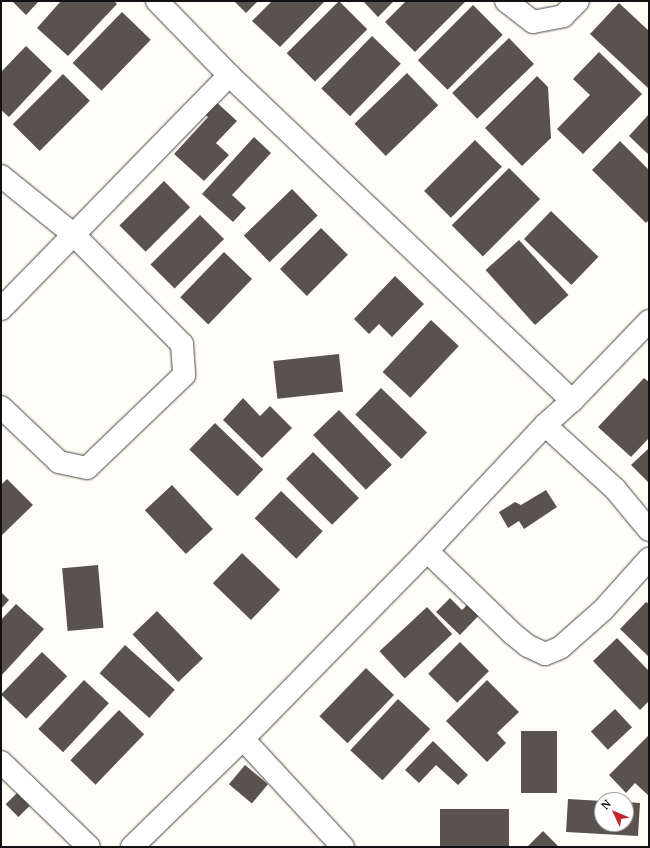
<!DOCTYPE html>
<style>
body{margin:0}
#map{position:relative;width:650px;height:848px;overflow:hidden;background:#fffdf5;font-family:"PT Serif",serif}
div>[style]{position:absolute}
.building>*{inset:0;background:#5a524d;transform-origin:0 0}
.roads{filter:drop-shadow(0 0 1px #444) drop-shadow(0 0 1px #444)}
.minor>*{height:22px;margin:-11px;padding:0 11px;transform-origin:11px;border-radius:11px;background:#fff}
span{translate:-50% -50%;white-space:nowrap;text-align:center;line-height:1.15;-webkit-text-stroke:4px #fff;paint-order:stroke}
.frame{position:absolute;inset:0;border:2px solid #111;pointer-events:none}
.north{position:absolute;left:594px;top:792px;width:40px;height:40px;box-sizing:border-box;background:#fff;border:1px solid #a0a0a0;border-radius:50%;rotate:314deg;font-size:11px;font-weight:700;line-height:16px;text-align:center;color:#111}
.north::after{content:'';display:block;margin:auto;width:14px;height:18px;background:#c4262e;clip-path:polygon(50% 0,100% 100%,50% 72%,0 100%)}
</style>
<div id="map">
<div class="building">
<i style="clip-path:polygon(12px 1px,39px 1px,26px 15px)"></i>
<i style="clip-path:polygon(61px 1px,114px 1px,117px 4px,68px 56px,37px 28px)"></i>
<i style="clip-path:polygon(234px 1px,258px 1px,246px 13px)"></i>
<i style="clip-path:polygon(272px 1px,325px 1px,280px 47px,252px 21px)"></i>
<i style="left:339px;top:1px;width:40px;height:74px;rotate:45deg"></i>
<i style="clip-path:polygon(363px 1px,394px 1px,378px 17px)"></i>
<i style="clip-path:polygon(406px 1px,466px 1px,415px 52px,385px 22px)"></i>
<i style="clip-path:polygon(619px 3px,649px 31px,648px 88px,590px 34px)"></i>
<i style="left:473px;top:5px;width:42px;height:78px;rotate:45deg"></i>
<i style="left:122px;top:12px;width:40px;height:71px;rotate:44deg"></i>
<i style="left:372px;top:36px;width:40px;height:73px;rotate:44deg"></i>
<i style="left:509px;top:38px;width:36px;height:79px;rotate:46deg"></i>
<i style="clip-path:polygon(26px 46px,52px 71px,9px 117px,1px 110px,1px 72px)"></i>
<i style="clip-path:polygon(599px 52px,642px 94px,583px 154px,557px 129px,590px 95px,573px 79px)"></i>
<i style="left:407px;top:73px;width:45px;height:73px;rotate:46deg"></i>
<i style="left:63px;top:74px;width:38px;height:71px;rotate:45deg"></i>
<i style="clip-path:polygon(537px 76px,548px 87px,551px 138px,522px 166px,485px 128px)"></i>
<i style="clip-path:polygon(214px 100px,237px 121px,216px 143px,229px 155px,204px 181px,174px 154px,208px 117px,202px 112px)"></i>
<i style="clip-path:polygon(649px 114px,649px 155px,629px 136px)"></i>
<i style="clip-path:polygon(254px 137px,271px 153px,232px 195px,246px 208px,233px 222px,202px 194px)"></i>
<i style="left:475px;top:140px;width:38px;height:72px;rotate:45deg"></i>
<i style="clip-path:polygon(620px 141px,649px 170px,649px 220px,646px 223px,592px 170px)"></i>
<i style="left:509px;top:168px;width:44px;height:81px;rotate:45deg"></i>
<i style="left:164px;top:181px;width:37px;height:63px;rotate:45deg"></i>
<i style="left:292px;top:189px;width:37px;height:67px;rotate:46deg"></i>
<i style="left:551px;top:211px;width:66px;height:39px;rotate:44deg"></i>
<i style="left:200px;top:215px;width:34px;height:70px;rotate:45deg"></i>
<i style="left:321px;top:228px;width:38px;height:58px;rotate:45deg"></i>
<i style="left:519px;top:240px;width:74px;height:45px;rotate:48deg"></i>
<i style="left:224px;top:252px;width:39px;height:63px;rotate:44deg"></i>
<i style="clip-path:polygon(395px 276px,424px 304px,392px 337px,379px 324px,369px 334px,354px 319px)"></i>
<i style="left:431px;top:320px;width:38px;height:71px;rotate:43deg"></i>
<i style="left:339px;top:354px;width:38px;height:66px;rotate:84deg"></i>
<i style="clip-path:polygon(644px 378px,649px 382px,649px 438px,631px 457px,598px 427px)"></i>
<i style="left:381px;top:388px;width:64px;height:37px;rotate:44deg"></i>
<i style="clip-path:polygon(243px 398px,260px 416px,270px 406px,292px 428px,262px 458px,223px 420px)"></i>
<i style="left:339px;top:410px;width:76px;height:36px;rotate:46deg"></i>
<i style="left:215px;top:423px;width:67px;height:37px;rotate:44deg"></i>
<i style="clip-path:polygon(649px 448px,649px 483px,631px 465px)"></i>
<i style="left:313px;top:452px;width:65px;height:38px;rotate:45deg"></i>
<i style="clip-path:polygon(7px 479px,33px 505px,1px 536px,1px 485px)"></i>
<i style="left:172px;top:485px;width:60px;height:37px;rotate:47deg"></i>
<i style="clip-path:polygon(546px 490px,557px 507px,524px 529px,519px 521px,508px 528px,499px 512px,515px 502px,521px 505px)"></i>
<i style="left:281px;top:491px;width:58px;height:38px;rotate:44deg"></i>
<i style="left:242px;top:553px;width:53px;height:42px;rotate:44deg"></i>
<i style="left:98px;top:565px;width:63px;height:36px;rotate:85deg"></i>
<i style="clip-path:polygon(1px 592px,9px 600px,1px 609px)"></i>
<i style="clip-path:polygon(450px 598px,462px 610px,473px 599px,484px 610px,460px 635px,436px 612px)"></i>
<i style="clip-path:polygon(646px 602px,649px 604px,649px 657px,620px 629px)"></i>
<i style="clip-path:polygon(16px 604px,44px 629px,1px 676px,1px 620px)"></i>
<i style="left:427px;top:607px;width:37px;height:65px;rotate:47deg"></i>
<i style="left:157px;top:611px;width:66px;height:34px;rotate:46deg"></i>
<i style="clip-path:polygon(617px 638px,649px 671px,649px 701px,640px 710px,593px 661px)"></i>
<i style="left:460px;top:642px;width:41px;height:45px;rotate:45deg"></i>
<i style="left:125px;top:645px;width:67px;height:38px;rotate:42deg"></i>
<i style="left:42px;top:652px;width:35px;height:59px;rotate:44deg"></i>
<i style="left:366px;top:668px;width:39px;height:67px;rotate:44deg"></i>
<i style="left:84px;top:680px;width:34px;height:67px;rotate:43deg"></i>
<i style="clip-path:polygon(487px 680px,519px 712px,497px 733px,506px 743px,487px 762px,446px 721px)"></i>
<i style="left:398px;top:699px;width:44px;height:70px;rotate:43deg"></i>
<i style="left:615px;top:709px;width:25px;height:33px;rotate:47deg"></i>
<i style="left:119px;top:710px;width:35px;height:70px;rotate:44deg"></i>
<i style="left:521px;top:731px;width:36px;height:62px"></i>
<i style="clip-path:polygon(648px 736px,649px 796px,635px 783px,626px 793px,609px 775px)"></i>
<i style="clip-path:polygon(433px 741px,468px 775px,458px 785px,436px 765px,419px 783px,405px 770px)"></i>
<i style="left:245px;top:765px;width:30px;height:25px;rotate:40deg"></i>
<i style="left:17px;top:793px;width:18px;height:16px;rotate:45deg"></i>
<i style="clip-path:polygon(568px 799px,602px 801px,602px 824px,626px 824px,626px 802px,640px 803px,638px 836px,566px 832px)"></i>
<i style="left:440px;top:809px;width:69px;height:37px"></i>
<i style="clip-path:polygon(543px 831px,559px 847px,527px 847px)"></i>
</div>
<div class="roads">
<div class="minor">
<i style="left:157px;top:1px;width:103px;rotate:45.8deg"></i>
<i style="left:229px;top:75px;width:473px;rotate:43.5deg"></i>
<i style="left:506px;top:1px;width:34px;rotate:38deg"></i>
<i style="left:533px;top:22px;width:31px;rotate:-11deg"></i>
<i style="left:563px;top:16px;width:21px;rotate:-45deg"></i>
<i style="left:1px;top:176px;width:92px;rotate:38.9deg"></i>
<i style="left:73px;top:234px;width:155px;rotate:45.3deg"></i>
<i style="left:182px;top:344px;width:31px;rotate:86deg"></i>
<i style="left:184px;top:375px;width:134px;rotate:136.2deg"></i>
<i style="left:87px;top:468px;width:29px;rotate:-168deg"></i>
<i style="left:59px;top:462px;width:80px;rotate:-136.5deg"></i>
<i style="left:1px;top:309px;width:327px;rotate:-45.7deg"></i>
<i style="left:545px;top:425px;width:95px;rotate:42.4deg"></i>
<i style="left:615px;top:489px;width:53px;rotate:50.3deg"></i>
<i style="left:427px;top:551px;width:120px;rotate:44deg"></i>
<i style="left:513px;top:634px;width:19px;rotate:39deg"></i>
<i style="left:528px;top:646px;width:19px;rotate:25deg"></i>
<i style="left:545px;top:654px;width:16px;rotate:-22deg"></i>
<i style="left:560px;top:648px;width:57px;rotate:-41.5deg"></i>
<i style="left:603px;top:610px;width:69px;rotate:-48deg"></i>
<i style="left:243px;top:739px;width:147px;rotate:47.2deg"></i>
<i style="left:1px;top:762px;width:122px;rotate:44deg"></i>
<i style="left:132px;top:847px;width:155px;rotate:-44.2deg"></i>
<i style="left:243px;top:739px;width:263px;rotate:-45.6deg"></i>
<i style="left:427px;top:551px;width:173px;rotate:-46.9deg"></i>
<i style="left:545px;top:425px;width:36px;rotate:-42deg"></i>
<i style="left:572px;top:401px;width:111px;rotate:-46.1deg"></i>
</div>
</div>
<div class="frame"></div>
<div class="north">N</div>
</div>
